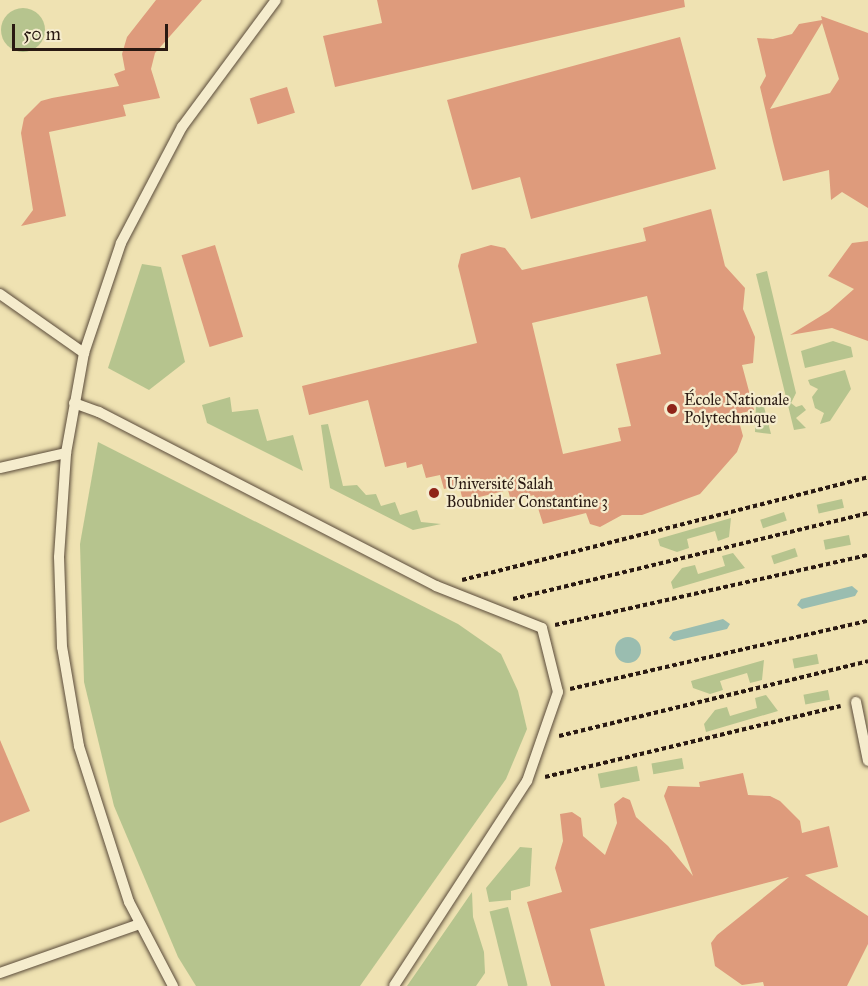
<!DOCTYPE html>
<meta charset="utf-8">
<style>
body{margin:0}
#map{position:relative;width:868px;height:986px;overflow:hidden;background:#efe2b2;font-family:"IM FELL Great Primer",serif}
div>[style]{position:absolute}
.green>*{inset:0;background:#b6c48e;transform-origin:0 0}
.round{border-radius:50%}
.water>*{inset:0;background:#9abdb0}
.building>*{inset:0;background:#de9b7c;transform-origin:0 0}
.path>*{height:4px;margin-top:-2px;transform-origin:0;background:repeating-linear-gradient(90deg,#291912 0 4.5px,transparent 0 7.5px)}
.roads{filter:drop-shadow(0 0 2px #5a4b3a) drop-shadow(0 0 2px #5a4b3a)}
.service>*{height:10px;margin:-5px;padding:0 5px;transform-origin:5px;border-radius:5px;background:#f5eccd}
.dots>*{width:16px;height:16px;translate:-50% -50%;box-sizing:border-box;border:3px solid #f5eccd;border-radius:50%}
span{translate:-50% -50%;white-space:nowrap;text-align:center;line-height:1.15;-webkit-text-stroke:4.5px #f5eccd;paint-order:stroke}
.poi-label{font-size:16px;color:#291912}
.left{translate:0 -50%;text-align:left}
.scale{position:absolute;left:12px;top:24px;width:156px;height:27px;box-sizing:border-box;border:3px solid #291912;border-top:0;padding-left:8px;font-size:18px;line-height:21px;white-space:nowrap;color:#291912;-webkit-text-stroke:4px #f5eccd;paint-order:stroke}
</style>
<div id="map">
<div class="green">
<i class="round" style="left:1px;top:8px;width:44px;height:44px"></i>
<i style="clip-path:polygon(142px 264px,161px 267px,185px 362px,149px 390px,108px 368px)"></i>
<i style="clip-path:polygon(767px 271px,796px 393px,791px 403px,796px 407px,802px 405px,806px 410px,796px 418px,806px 428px,794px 430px,756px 274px)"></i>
<i style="clip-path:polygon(833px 341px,851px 347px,853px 357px,805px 368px,801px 351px)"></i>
<i style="clip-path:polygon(845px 370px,851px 389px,830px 421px,820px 424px,824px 413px,815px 408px,812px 397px,818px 389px,810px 385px,808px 380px)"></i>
<i style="clip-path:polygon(230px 397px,232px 412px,258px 409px,267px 441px,293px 435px,303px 471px,207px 423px,202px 405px)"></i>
<i style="clip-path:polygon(756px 403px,763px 403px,771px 434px,755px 432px)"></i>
<i style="clip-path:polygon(328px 424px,343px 486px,357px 485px,366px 495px,376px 494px,381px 506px,395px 502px,400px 515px,417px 510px,421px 522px,441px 524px,413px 530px,330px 488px,321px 425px)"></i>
<i style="clip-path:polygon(98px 442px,458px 624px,501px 654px,518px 691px,527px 729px,506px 779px,360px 986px,196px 986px,178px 957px,114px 806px,84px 682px,80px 544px)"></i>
<i style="left:842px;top:499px;width:9px;height:26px;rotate:77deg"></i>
<i style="left:784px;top:512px;width:9px;height:25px;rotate:72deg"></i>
<i style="clip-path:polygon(731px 518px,729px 537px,718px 541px,715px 531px,687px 539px,689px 548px,677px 552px,660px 546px,658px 539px)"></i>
<i style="left:849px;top:535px;width:10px;height:26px;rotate:79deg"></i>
<i style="left:795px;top:548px;width:9px;height:25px;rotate:72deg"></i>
<i style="clip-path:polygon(733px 553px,745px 568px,673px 589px,671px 582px,682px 568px,695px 565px,698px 574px,725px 566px,722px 556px)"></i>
<i style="left:817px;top:654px;width:10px;height:25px;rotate:79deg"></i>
<i style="clip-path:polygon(764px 660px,762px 680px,750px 683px,747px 673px,720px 681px,723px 690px,710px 694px,693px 688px,691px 681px)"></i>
<i style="left:828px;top:690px;width:10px;height:25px;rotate:79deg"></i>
<i style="clip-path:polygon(766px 695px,778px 711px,706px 732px,704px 724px,715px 710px,727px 707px,730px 716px,757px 708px,755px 698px)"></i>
<i style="left:682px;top:758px;width:11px;height:31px;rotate:80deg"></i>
<i style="left:637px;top:766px;width:15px;height:40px;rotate:79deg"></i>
<i style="clip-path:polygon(520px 847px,532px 848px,530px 886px,511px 891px,511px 900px,489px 902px,486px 888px)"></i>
<i style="clip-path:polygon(472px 892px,473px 917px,484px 952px,485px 973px,476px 986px,407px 986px)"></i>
<i style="left:508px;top:907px;width:81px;height:19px;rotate:76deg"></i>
</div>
<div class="water">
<i style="clip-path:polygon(852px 586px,858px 591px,855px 596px,802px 609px,797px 605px,801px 599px)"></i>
<i style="clip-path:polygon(723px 619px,730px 624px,727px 629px,674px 641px,669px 638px,673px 632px)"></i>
<i class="round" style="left:615px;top:637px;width:26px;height:26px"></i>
</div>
<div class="building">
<i style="clip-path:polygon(156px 0,202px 0,155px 53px,151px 69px,160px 98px,123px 105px,126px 116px,49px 132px,66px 216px,21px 226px,33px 210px,21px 133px,24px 118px,41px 101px,52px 98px,119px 86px,114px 74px,125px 70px,122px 54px,127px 37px)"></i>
<i style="clip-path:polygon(377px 0,684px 0,685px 7px,335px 87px,323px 36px,382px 23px)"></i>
<i style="clip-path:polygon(evenodd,821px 16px,868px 33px,868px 208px,842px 192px,831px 200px,829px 170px,783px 181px,773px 142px,760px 87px,766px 76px,757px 38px,773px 39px,792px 34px,799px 24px,822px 20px,821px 16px,822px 23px,839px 79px,830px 93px,770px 109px,822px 23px)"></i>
<i style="clip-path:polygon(680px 37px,716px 169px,531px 219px,520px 177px,472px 190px,447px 100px)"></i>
<i style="left:287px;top:87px;width:27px;height:39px;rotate:73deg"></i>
<i style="clip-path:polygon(evenodd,711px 209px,725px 266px,745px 288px,743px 309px,755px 337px,753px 363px,742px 365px,754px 410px,737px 414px,743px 436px,737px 452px,700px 494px,642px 515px,622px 515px,600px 527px,590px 524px,586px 513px,543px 524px,534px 495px,511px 501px,508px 490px,463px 501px,459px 485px,444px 489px,440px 475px,426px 478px,422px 464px,407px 468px,406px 462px,385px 467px,368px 400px,309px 415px,302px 386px,477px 343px,458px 266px,461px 254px,491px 245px,505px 248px,522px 270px,646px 241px,643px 228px,711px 209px,647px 296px,661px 354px,616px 364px,631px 426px,618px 428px,621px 441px,563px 454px,532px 323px,647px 296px)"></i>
<i style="clip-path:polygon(868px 241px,868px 341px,832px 328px,790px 335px,829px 311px,854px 289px,828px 276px,852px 243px)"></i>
<i style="left:215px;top:245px;width:96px;height:35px;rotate:73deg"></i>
<i style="clip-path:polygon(0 740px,30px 811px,0 823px)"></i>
<i style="clip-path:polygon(743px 773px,748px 795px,770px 796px,780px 801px,800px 821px,802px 833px,829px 826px,838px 867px,805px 875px,868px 916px,868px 944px,847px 986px,764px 986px,763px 982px,742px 985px,715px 966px,711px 943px,717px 935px,789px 877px,590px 929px,605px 986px,551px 986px,527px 902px,562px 892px,555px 868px,563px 841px,560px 814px,572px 812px,581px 818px,583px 836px,605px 855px,617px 823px,614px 804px,623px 797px,630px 800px,636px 817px,668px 846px,693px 876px,664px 796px,668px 786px,700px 787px,699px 782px)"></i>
</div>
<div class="path">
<i style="left:462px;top:580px;width:419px;rotate:-14.2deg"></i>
<i style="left:513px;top:599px;width:365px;rotate:-13.6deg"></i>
<i style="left:555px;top:625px;width:321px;rotate:-12.6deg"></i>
<i style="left:570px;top:689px;width:306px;rotate:-12.9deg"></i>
<i style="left:559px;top:736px;width:318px;rotate:-13.6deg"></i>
<i style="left:545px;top:777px;width:304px;rotate:-13.5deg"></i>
</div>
<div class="roads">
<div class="service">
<i style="left:0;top:294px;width:103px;rotate:35.1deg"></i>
<i style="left:74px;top:403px;width:27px;rotate:20deg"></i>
<i style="left:99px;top:412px;width:379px;rotate:27.3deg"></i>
<i style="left:436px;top:586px;width:114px;rotate:21.6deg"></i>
<i style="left:542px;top:628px;width:66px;rotate:76deg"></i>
<i style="left:558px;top:692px;width:94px;rotate:109.2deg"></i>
<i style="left:527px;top:781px;width:244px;rotate:123deg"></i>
<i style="left:0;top:468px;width:68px;rotate:-12.8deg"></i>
<i style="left:856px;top:702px;width:60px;rotate:78.5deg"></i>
<i style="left:0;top:973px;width:148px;rotate:-19.3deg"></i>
<i style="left:173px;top:986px;width:95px;rotate:-117.6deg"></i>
<i style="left:129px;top:902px;width:164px;rotate:-107.8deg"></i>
<i style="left:79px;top:746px;width:100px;rotate:-99.7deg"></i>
<i style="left:62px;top:647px;width:90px;rotate:-91.9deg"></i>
<i style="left:59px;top:557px;width:104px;rotate:-86.1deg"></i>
<i style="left:66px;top:453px;width:102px;rotate:-79.8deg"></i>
<i style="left:84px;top:353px;width:116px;rotate:-71.4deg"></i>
<i style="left:121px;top:243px;width:131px;rotate:-62.3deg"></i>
<i style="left:182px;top:127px;width:158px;rotate:-53.5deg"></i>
</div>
</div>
<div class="dots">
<i style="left:672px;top:409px;background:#8f2418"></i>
<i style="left:434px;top:493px;background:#8f2418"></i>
</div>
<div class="poi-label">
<span class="left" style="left:684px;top:409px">École Nationale<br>Polytechnique</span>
<span class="left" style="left:446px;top:493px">Université Salah<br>Boubnider Constantine 3</span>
</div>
<div class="scale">50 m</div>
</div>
